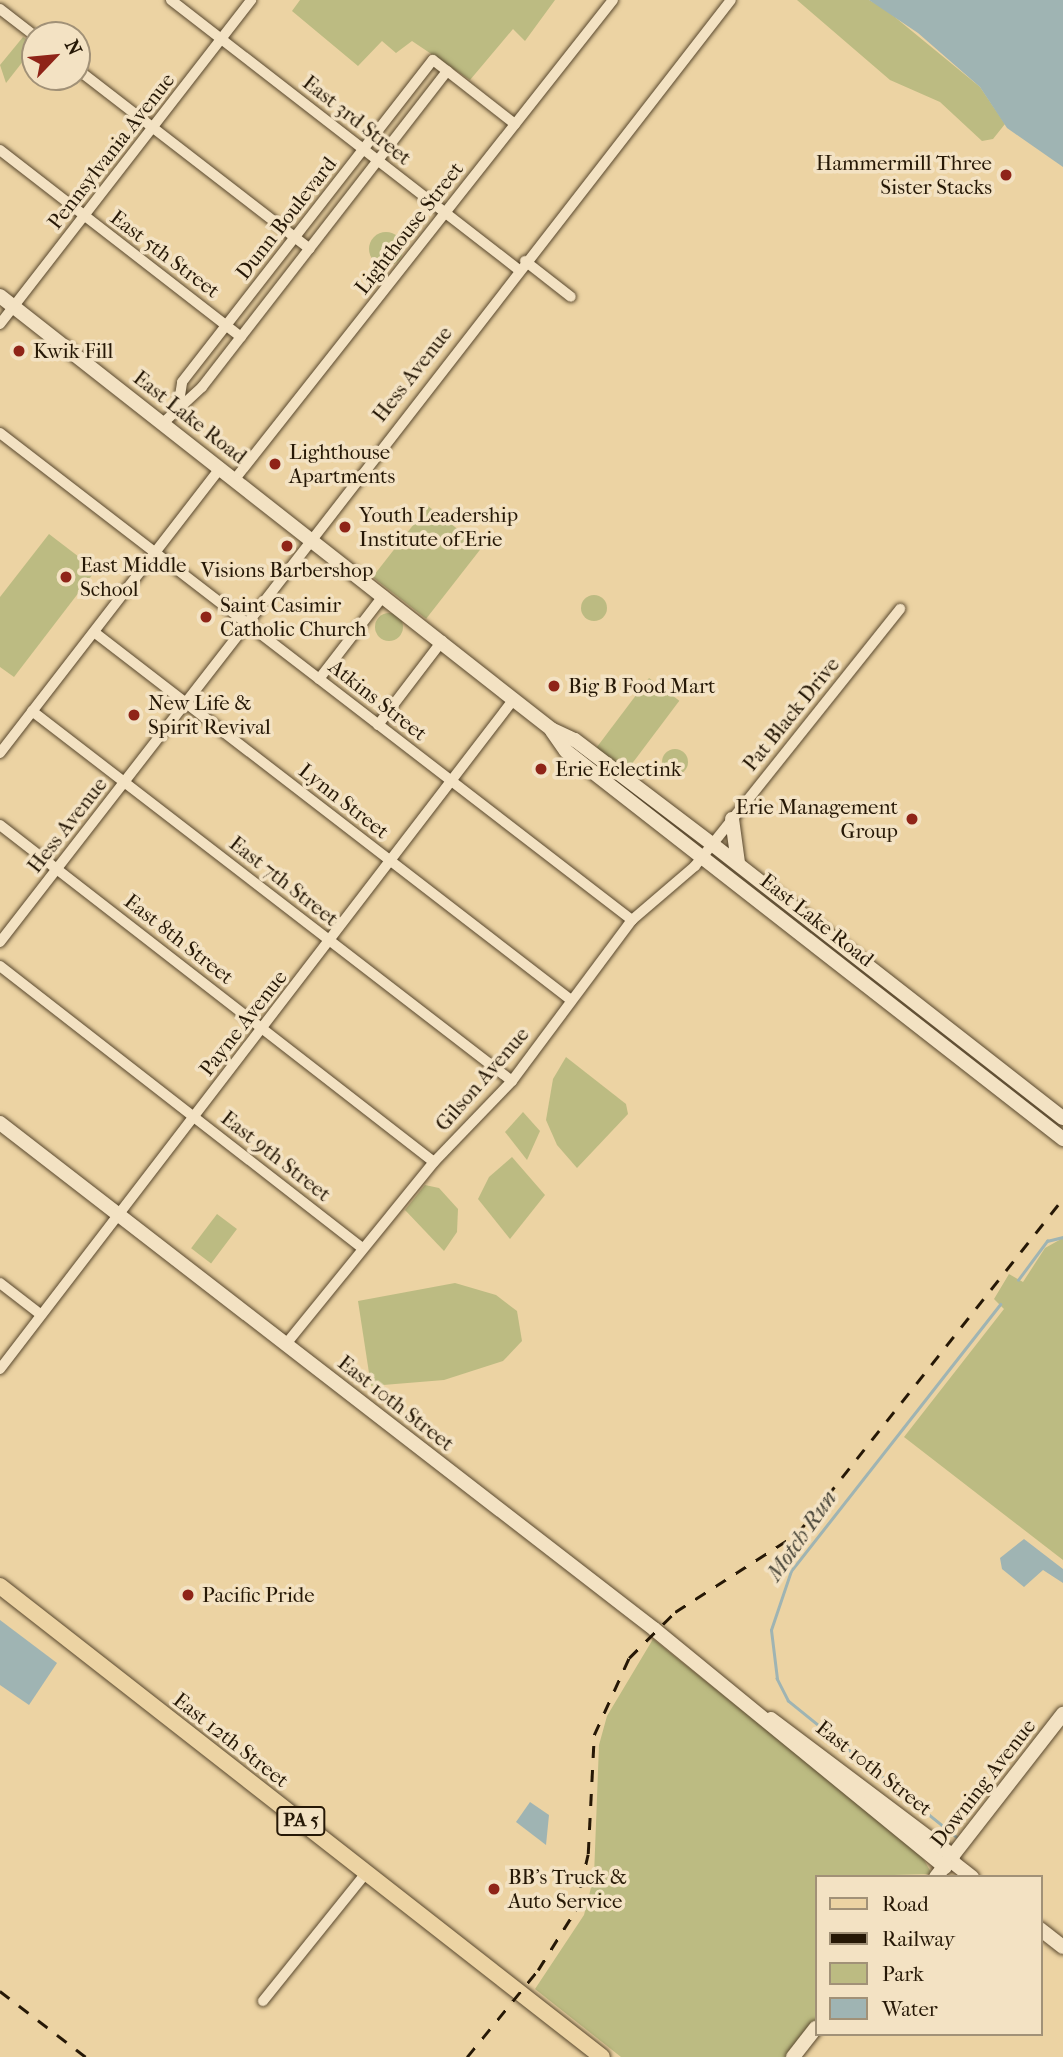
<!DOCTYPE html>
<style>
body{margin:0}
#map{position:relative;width:1063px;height:2057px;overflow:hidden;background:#ecd3a3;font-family:"IM FELL French Canon",serif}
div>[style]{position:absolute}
.green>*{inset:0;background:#bcbb82;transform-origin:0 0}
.round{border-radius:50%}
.water>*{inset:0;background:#9fb4b3}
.stream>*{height:2.5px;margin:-1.25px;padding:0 1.25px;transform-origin:1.25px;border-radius:1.25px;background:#9fb4b3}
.roads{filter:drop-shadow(0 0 2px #58472d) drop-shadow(0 0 2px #58472d)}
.street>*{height:10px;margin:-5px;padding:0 5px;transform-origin:5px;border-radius:5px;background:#f3e2c3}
.secondary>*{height:14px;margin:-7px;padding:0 7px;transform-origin:7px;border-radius:7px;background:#f3e2c3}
.primary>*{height:16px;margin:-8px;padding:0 8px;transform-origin:8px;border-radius:8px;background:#ecd3a3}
.rail>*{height:2.5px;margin-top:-1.25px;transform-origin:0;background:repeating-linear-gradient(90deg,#261806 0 12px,transparent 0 24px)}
.dots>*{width:19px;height:19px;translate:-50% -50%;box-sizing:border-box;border:4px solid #f3e2c3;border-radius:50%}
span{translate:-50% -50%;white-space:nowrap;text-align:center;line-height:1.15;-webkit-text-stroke:7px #f3e2c3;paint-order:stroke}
.shield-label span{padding:2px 5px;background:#f3e2c3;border:2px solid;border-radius:5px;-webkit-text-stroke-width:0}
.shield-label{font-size:19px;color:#261806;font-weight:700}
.street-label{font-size:21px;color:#261806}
.poi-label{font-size:21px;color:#261806}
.right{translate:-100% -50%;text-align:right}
.left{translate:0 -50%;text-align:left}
.water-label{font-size:23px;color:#4a473a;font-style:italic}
.legend{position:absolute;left:815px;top:1875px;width:228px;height:161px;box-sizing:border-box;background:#f3e2c3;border:2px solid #a19177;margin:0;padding:9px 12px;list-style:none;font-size:21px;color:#261806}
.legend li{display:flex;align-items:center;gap:14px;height:35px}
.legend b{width:35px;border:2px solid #a19177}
.north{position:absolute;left:21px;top:21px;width:70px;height:70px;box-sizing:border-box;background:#f3e2c3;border:2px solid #a19177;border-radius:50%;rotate:64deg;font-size:19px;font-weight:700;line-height:28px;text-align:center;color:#261806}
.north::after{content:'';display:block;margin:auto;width:24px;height:32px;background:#8f2418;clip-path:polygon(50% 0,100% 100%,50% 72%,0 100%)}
</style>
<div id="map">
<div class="green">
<i style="clip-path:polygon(300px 0,555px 0,525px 41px,513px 29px,470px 80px,412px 41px,396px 53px,382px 41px,358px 66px,292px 11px)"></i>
<i style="clip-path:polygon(797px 0,869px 0,885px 9px,980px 87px,1005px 124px,993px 139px,982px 141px,940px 102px,890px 80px)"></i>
<i style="clip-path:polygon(23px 37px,35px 46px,6px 83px,0 65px)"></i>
<i class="round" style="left:369px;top:232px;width:34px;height:34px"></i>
<i style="left:428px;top:506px;width:68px;height:90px;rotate:38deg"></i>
<i style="clip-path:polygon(49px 534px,96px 570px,14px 677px,0 667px,0 597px)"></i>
<i class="round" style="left:581px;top:595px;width:26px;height:26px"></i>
<i class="round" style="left:375px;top:613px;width:28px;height:28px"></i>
<i style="left:649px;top:678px;width:38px;height:89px;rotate:37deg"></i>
<i class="round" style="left:662px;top:749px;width:26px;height:26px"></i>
<i style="clip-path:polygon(566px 1057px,626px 1104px,628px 1114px,577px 1168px,557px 1145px,546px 1120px,553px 1079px)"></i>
<i style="clip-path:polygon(523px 1112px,540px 1131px,527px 1160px,505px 1132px)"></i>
<i style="clip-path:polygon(512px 1157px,545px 1195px,510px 1239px,478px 1199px,489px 1177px)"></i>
<i style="clip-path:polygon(425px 1185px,439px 1188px,458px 1209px,457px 1232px,444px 1251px,405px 1210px)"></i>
<i style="left:217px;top:1214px;width:25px;height:43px;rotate:37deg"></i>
<i style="clip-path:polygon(1063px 1238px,1063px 1560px,904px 1437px,1004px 1309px,994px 1299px,1009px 1274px,1023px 1282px,1045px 1248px)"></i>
<i style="clip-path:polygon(455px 1283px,496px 1295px,517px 1311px,522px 1341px,503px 1361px,444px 1380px,371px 1386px,358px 1301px)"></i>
<i style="clip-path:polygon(653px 1639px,920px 1853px,932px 1874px,816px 1877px,816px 2022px,788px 2057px,621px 2057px,535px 1989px,584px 1915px,594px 1876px,599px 1745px,607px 1716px)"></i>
</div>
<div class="water">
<i style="clip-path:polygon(869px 0,1063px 0,1063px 167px,1007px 128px,980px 87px,918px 33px)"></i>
<i style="clip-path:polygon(1024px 1539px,1063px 1569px,1063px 1583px,1043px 1570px,1024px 1587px,1002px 1569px,1000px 1558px)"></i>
<i style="clip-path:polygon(0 1620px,57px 1663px,29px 1705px,0 1685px)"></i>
<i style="clip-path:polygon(530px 1802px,549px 1815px,546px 1845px,516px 1822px)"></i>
</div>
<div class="stream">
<i style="left:1018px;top:1280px;width:49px;rotate:-53.4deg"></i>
<i style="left:1047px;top:1241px;width:16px;rotate:-14deg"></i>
<i style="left:956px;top:1837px;width:216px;rotate:-141deg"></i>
<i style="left:788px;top:1701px;width:25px;rotate:-117deg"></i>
<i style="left:777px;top:1679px;width:49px;rotate:-97deg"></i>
<i style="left:771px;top:1630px;width:62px;rotate:-71.3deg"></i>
<i style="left:791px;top:1571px;width:339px;rotate:-51.9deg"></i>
</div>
<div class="roads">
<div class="street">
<i style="left:171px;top:0;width:440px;rotate:37.8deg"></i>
<i style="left:0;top:9px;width:44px;rotate:37.6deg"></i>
<i style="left:77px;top:69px;width:294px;rotate:37.7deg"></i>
<i style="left:0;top:150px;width:305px;rotate:37.8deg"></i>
<i style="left:525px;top:261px;width:58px;rotate:38deg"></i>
<i style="left:0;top:324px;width:410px;rotate:-52.2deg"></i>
<i style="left:179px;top:402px;width:20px;rotate:-81deg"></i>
<i style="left:182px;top:382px;width:408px;rotate:-52.1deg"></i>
<i style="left:433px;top:60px;width:104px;rotate:38deg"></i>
<i style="left:163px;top:423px;width:53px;rotate:-42.7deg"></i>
<i style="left:202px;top:387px;width:400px;rotate:-52.2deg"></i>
<i style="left:0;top:433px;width:798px;rotate:37.62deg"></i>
<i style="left:235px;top:479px;width:610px;rotate:-51.72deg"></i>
<i style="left:94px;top:632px;width:602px;rotate:37.65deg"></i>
<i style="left:319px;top:679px;width:106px;rotate:-52.3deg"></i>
<i style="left:32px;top:711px;width:606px;rotate:37.63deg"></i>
<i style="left:378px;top:725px;width:106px;rotate:-52.7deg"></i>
<i style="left:0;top:753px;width:361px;rotate:-52.3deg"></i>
<i style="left:0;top:825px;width:549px;rotate:37.83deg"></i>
<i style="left:0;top:942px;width:1192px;rotate:-52.19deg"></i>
<i style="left:0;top:966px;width:459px;rotate:37.9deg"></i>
<i style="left:0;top:1283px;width:51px;rotate:37.8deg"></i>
<i style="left:286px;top:1344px;width:235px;rotate:-50.9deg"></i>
<i style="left:434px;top:1162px;width:112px;rotate:-46.1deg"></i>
<i style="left:512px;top:1081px;width:201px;rotate:-53.3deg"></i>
<i style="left:632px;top:920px;width:83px;rotate:-40.6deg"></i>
<i style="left:695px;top:866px;width:329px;rotate:-51.4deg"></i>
<i style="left:0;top:1369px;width:844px;rotate:-52.51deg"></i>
<i style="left:263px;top:2001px;width:164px;rotate:-51.2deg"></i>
</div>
<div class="secondary">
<i style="left:0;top:296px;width:701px;rotate:38.16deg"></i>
<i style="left:551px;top:729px;width:26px;rotate:25deg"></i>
<i style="left:575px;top:740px;width:172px;rotate:37.2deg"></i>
<i style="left:712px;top:844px;width:445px;rotate:38deg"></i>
<i style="left:552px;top:731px;width:24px;rotate:55deg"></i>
<i style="left:566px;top:751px;width:631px;rotate:37.98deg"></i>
<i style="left:732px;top:819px;width:44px;rotate:82.2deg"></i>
<i style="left:0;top:1123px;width:827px;rotate:37.73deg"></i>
<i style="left:654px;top:1629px;width:376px;rotate:39.3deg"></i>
<i style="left:771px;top:1719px;width:228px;rotate:37deg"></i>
<i style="left:950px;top:1860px;width:28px;rotate:38deg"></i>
<i style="left:936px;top:1877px;width:207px;rotate:-52.1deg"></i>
<i style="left:1040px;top:1929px;width:29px;rotate:38deg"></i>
<i style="left:793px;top:2057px;width:37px;rotate:-52deg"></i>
</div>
<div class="primary">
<i style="left:0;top:1586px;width:764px;rotate:38.04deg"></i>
</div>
</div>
<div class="rail">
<i style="left:0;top:1991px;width:108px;rotate:37.5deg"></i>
<i style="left:467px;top:2057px;width:112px;rotate:-50.8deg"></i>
<i style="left:538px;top:1970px;width:70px;rotate:-57.9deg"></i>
<i style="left:575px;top:1911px;width:58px;rotate:-77.2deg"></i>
<i style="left:588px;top:1854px;width:119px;rotate:-87.1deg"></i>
<i style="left:594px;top:1735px;width:85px;rotate:-65.6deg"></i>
<i style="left:629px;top:1658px;width:65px;rotate:-45deg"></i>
<i style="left:675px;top:1612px;width:145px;rotate:-32.6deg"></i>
<i style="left:797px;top:1534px;width:429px;rotate:-51.6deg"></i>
</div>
<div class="dots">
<i style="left:1006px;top:175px;background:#8f2418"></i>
<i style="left:19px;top:351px;background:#8f2418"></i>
<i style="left:275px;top:464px;background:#8f2418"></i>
<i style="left:345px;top:527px;background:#8f2418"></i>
<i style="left:287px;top:546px;background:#8f2418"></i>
<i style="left:66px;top:577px;background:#8f2418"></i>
<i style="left:206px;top:617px;background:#8f2418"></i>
<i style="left:554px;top:686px;background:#8f2418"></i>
<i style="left:134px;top:715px;background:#8f2418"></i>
<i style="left:541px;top:769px;background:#8f2418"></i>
<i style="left:912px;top:819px;background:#8f2418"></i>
<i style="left:188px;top:1595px;background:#8f2418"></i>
<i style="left:494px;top:1889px;background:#8f2418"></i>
</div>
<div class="shield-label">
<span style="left:301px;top:1821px">PA 5</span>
</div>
<div class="street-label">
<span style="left:357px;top:120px;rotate:38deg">East 3rd Street</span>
<span style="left:111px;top:151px;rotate:-52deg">Pennsylvania Avenue</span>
<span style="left:286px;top:218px;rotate:-52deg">Dunn Boulevard</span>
<span style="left:409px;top:228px;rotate:-52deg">Lighthouse Street</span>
<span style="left:165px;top:254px;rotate:37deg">East 5th Street</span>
<span style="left:412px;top:374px;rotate:-52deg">Hess Avenue</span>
<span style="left:190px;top:417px;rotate:38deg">East Lake Road</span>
<span style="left:378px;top:700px;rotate:38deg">Atkins Street</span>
<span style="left:791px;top:714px;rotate:-51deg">Pat Black Drive</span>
<span style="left:344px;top:801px;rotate:38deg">Lynn Street</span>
<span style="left:67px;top:825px;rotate:-52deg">Hess Avenue</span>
<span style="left:284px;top:881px;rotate:38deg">East 7th Street</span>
<span style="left:817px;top:920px;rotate:38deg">East Lake Road</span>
<span style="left:179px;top:939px;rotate:38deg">East 8th Street</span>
<span style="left:243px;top:1023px;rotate:-52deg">Payne Avenue</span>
<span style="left:482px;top:1079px;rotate:-49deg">Gilson Avenue</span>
<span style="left:276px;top:1156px;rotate:38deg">East 9th Street</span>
<span style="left:396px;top:1403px;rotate:38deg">East 10th Street</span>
<span style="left:231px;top:1740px;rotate:38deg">East 12th Street</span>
<span style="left:874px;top:1768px;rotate:38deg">East 10th Street</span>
<span style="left:983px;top:1783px;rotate:-52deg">Downing Avenue</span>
</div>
<div class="poi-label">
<span class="right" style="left:992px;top:175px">Hammermill Three<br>Sister Stacks</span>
<span class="left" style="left:33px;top:351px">Kwik Fill</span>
<span class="left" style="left:289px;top:464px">Lighthouse<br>Apartments</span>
<span class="left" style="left:359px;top:527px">Youth Leadership<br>Institute of Erie</span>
<span class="left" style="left:80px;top:577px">East Middle<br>School</span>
<span style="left:287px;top:570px">Visions Barbershop</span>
<span class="left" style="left:220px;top:617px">Saint Casimir<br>Catholic Church</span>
<span class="left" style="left:568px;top:686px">Big B Food Mart</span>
<span class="left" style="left:148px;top:715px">New Life &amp;<br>Spirit Revival</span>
<span class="left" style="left:555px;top:769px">Erie Eclectink</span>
<span class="right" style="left:898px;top:819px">Erie Management<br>Group</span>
<span class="left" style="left:202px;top:1595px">Pacific Pride</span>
<span class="left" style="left:508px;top:1889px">BB's Truck &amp;<br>Auto Service</span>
</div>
<div class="water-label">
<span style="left:802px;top:1536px;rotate:-55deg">Motch Run</span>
</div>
<ul class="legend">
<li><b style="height:9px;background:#ecd3a3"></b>Road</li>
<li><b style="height:9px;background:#261806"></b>Railway</li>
<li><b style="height:19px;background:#bcbb82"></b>Park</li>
<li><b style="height:19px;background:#9fb4b3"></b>Water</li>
</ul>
<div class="north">N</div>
</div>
